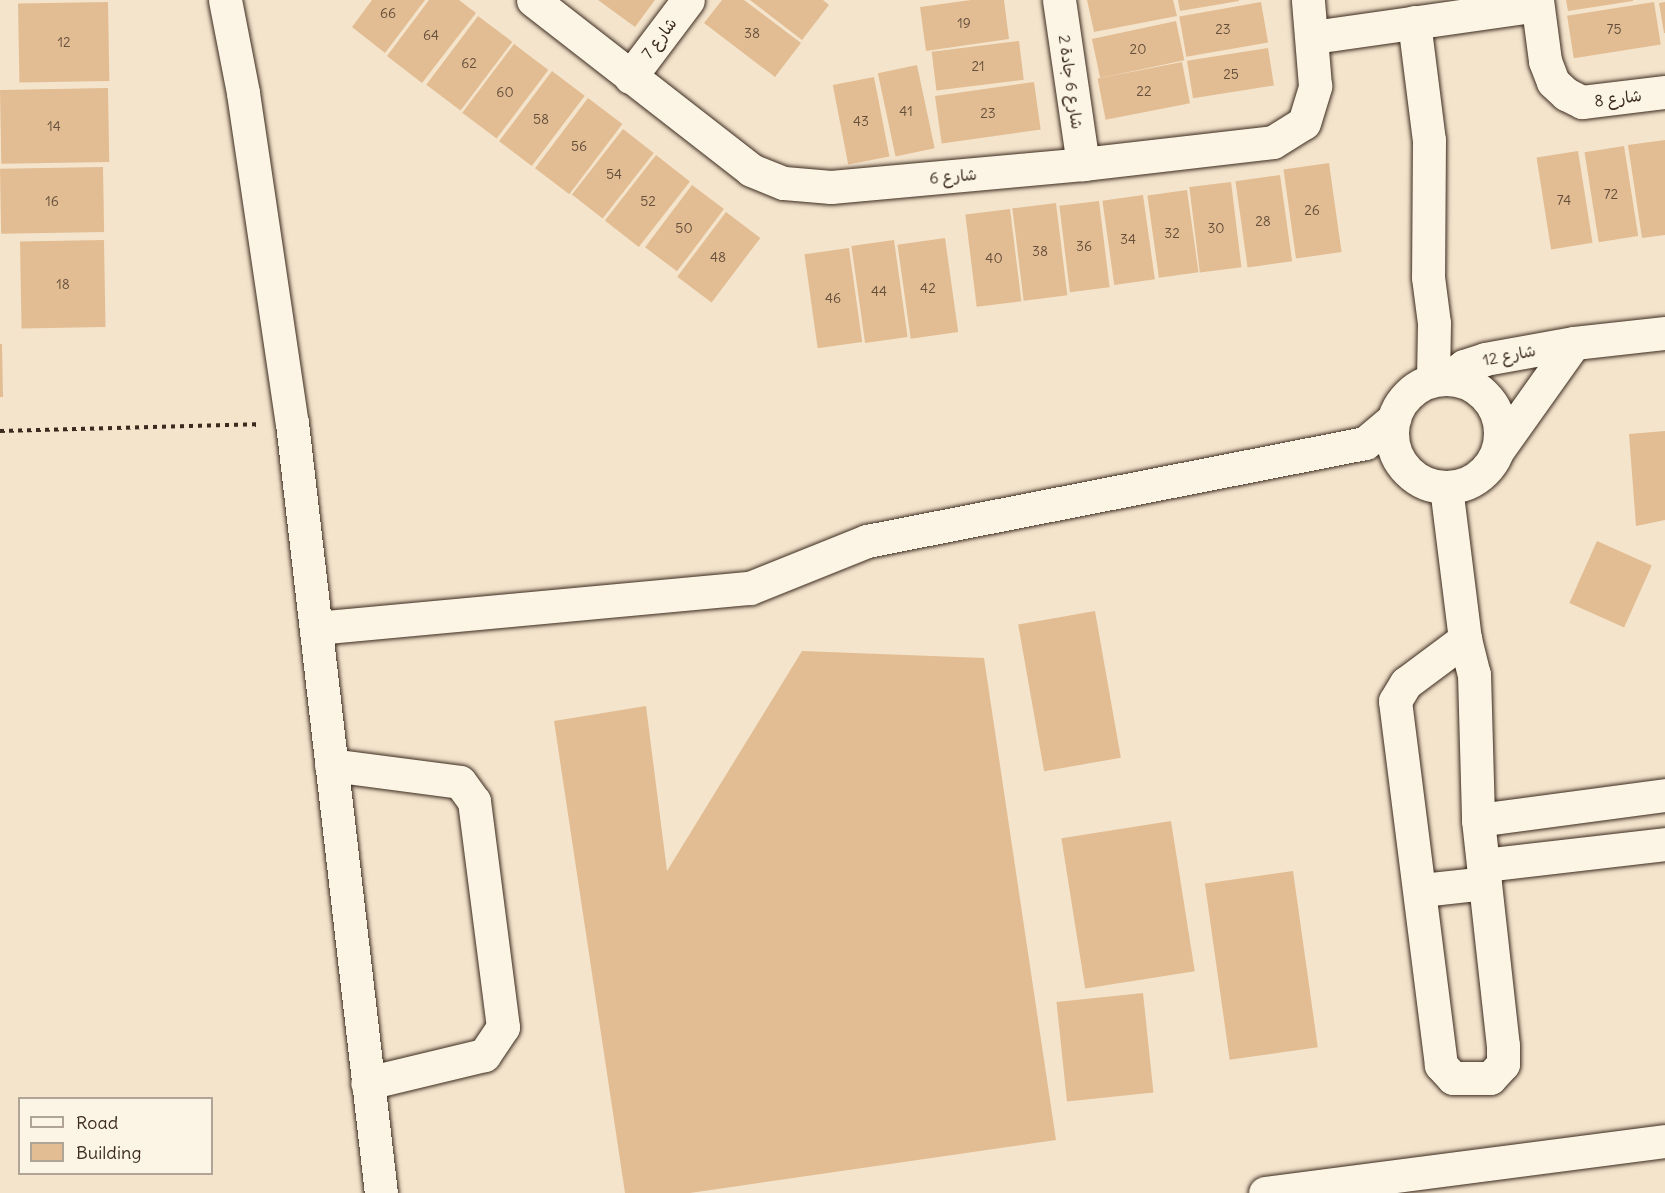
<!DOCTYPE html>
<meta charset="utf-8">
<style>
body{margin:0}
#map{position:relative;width:1665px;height:1193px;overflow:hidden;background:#f4e4cc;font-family:Delius,"Playpen Sans Arabic",sans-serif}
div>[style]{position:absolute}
.building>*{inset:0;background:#e2bd93;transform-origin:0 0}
.path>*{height:4px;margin-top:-2px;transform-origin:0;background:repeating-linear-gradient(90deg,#3b2a1e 0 4.5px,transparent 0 9px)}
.roads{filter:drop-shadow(0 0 2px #3b2a1e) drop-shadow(0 0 2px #3b2a1e)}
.minor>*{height:33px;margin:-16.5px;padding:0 16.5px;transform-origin:16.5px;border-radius:16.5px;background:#fcf5e5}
.minor>.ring{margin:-16.5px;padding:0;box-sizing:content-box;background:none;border:33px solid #fcf5e5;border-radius:50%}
span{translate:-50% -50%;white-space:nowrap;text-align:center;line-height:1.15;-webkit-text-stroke:4.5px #fcf5e5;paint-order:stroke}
.number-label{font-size:14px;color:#654f3b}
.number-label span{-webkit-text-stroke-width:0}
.street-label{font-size:16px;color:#3b2a1e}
.legend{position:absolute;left:18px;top:1097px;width:195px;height:78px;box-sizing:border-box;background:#fcf5e5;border:2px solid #afa495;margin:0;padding:8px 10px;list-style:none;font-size:18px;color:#3b2a1e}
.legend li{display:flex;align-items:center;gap:12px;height:30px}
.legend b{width:30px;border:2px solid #afa495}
</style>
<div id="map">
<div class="building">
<i style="clip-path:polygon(372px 0,425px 0,385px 53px,352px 27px)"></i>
<i style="clip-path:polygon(429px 0,459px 0,476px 13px,422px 83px,387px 56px)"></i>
<i style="clip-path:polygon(598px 0,655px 0,635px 27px)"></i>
<i style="clip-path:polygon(722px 0,744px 0,801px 43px,775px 77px,704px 23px)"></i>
<i style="clip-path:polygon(750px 0,823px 0,829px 5px,802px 40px)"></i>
<i style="clip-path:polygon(971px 0,1004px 0,1009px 39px,926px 51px,920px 7px)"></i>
<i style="clip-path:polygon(1087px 0,1173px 0,1177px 16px,1094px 32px)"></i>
<i style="clip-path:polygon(1178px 0,1239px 0,1239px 1px,1180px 11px)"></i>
<i style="clip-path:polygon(1566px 0,1633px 0,1633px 1px,1568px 11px)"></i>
<i style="left:108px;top:2px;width:79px;height:90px;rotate:89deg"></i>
<i style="left:1261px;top:2px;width:41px;height:83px;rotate:80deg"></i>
<i style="left:1654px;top:2px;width:43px;height:88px;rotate:81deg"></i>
<i style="clip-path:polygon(1665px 2px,1665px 33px,1664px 33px,1659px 3px)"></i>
<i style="left:478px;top:16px;width:43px;height:86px;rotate:37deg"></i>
<i style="left:1176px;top:21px;width:40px;height:86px;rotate:78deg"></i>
<i style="left:1019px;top:41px;width:39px;height:88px;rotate:83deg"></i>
<i style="left:514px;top:44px;width:43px;height:86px;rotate:37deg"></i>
<i style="left:1268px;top:48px;width:38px;height:82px;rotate:81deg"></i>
<i style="left:1182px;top:62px;width:42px;height:86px;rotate:79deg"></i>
<i style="left:917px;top:65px;width:85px;height:40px;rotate:78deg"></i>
<i style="left:552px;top:71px;width:41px;height:88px;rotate:37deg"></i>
<i style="left:874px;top:77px;width:81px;height:42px;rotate:79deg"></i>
<i style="left:1034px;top:82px;width:48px;height:100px;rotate:82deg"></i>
<i style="left:108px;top:88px;width:74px;height:108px;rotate:89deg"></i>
<i style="left:588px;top:98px;width:43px;height:88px;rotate:37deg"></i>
<i style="left:623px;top:129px;width:39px;height:83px;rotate:38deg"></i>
<i style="clip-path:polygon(1665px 140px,1665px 235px,1642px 238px,1628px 145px)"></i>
<i style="left:1624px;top:146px;width:91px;height:40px;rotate:81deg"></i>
<i style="left:1578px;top:151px;width:93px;height:42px;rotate:81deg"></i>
<i style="left:656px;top:155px;width:43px;height:83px;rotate:38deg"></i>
<i style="left:1329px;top:163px;width:90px;height:46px;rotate:82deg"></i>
<i style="left:103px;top:167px;width:65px;height:103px;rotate:89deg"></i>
<i style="left:1280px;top:175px;width:87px;height:45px;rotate:82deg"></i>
<i style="left:1231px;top:182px;width:86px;height:42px;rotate:83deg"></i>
<i style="left:692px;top:185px;width:40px;height:78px;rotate:37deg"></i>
<i style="left:1187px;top:190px;width:83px;height:40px;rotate:82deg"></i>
<i style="left:1143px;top:195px;width:85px;height:41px;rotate:82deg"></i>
<i style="left:1099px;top:201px;width:87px;height:40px;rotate:83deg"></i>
<i style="left:1056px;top:203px;width:93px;height:44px;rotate:83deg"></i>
<i style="left:1010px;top:209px;width:93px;height:45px;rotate:83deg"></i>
<i style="left:726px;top:212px;width:43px;height:81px;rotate:37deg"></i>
<i style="left:945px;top:238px;width:95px;height:48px;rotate:82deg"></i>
<i style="left:104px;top:240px;width:87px;height:84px;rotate:89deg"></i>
<i style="left:894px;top:240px;width:98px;height:43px;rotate:82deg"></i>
<i style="left:849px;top:248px;width:95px;height:45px;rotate:82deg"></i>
<i style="clip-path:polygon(0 344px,2px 344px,3px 397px,0 397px)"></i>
<i style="clip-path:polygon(1665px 431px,1665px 520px,1636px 526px,1629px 434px)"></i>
<i style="left:1597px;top:541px;width:60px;height:68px;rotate:24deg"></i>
<i style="left:1095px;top:611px;width:149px;height:78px;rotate:80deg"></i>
<i style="clip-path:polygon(802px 651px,984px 658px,1056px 1140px,690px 1193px,625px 1193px,554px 721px,646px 706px,667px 871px)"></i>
<i style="left:1171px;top:821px;width:152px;height:111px;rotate:81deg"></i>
<i style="left:1293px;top:871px;width:178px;height:89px;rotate:82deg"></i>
<i style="left:1143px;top:993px;width:100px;height:87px;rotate:84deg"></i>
</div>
<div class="path">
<i style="left:0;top:431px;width:260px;rotate:-1.5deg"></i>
</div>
<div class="roads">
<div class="minor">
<i style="left:225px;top:0;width:95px;rotate:79deg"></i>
<i style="left:243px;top:93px;width:334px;rotate:81.6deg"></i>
<i style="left:292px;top:423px;width:775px;rotate:83.41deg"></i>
<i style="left:533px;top:0;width:276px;rotate:37.9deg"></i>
<i style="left:751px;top:170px;width:35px;rotate:22deg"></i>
<i style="left:784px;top:183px;width:47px;rotate:4.9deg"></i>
<i style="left:831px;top:187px;width:253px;rotate:-5.2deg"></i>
<i style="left:1083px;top:164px;width:191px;rotate:-6.6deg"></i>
<i style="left:1273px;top:142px;width:36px;rotate:-32deg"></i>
<i style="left:1304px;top:123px;width:39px;rotate:-73deg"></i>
<i style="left:1315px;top:86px;width:86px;rotate:-94.7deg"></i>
<i style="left:1059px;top:0;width:166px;rotate:81.7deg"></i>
<i style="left:1537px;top:0;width:62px;rotate:82.5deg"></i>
<i style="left:1545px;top:61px;width:22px;rotate:69deg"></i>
<i style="left:1553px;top:82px;width:18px;rotate:43deg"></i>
<i style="left:1566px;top:94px;width:18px;rotate:27deg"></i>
<i style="left:1582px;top:102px;width:84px;rotate:-6.9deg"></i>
<i style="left:1414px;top:22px;width:119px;rotate:82.8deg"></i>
<i style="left:1429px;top:140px;width:137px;rotate:90.4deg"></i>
<i style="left:1428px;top:277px;width:46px;rotate:82.6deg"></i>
<i style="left:1434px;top:323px;width:57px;rotate:91deg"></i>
<i style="left:1313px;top:37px;width:226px;rotate:-8.1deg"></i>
<i style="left:630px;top:77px;width:96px;rotate:-53deg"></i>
<i style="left:1448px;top:378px;width:20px;rotate:-37deg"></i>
<i style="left:1464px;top:366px;width:22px;rotate:-18deg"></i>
<i style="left:1485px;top:359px;width:90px;rotate:-10.2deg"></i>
<i style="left:1574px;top:343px;width:92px;rotate:-6.3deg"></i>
<i class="ring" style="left:1392px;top:379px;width:75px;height:75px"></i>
<i style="left:1498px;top:450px;width:131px;rotate:-54.6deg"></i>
<i style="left:1446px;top:487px;width:153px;rotate:82.9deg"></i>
<i style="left:1465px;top:639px;width:36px;rotate:76deg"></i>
<i style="left:1474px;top:674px;width:146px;rotate:88.4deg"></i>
<i style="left:1478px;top:820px;width:226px;rotate:83.7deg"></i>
<i style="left:1503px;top:1045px;width:19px;rotate:90deg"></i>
<i style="left:1503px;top:1064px;width:19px;rotate:133deg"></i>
<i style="left:1490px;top:1078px;width:37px;rotate:180deg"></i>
<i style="left:1453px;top:1078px;width:18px;rotate:-133deg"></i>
<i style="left:1441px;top:1065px;width:367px;rotate:-97.2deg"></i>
<i style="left:1395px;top:701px;width:21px;rotate:-59deg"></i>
<i style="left:1406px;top:683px;width:74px;rotate:-36.7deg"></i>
<i style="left:316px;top:628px;width:436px;rotate:-5.3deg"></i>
<i style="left:750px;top:588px;width:126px;rotate:-21.9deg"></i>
<i style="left:867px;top:541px;width:508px;rotate:-11.13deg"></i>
<i style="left:1365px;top:443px;width:38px;rotate:-40deg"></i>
<i style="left:331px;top:765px;width:130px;rotate:7.5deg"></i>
<i style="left:460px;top:782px;width:24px;rotate:54deg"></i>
<i style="left:474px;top:801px;width:228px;rotate:82.7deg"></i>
<i style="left:503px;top:1027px;width:34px;rotate:124deg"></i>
<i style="left:484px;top:1055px;width:120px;rotate:166.5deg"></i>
<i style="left:1478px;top:820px;width:189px;rotate:-7.6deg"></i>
<i style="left:1484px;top:865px;width:182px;rotate:-6.6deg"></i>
<i style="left:1422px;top:890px;width:63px;rotate:-6.3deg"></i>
<i style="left:1265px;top:1193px;width:403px;rotate:-7.4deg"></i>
</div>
</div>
<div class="number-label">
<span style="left:388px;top:13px">66</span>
<span style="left:964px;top:23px">19</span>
<span style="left:1223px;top:29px">23</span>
<span style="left:1614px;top:29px">75</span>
<span style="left:752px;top:33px">38</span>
<span style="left:431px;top:35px">64</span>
<span style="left:64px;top:42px">12</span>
<span style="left:1138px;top:49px">20</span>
<span style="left:469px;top:63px">62</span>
<span style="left:978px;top:66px">21</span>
<span style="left:1231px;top:74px">25</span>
<span style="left:1144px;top:91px">22</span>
<span style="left:505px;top:92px">60</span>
<span style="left:906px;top:111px">41</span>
<span style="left:988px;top:113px">23</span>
<span style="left:541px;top:119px">58</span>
<span style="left:861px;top:121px">43</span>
<span style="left:54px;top:126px">14</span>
<span style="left:579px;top:146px">56</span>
<span style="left:614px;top:174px">54</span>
<span style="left:1611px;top:194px">72</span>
<span style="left:1564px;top:200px">74</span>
<span style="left:52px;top:201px">16</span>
<span style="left:648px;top:201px">52</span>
<span style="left:1312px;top:210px">26</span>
<span style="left:1263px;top:221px">28</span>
<span style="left:684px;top:228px">50</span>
<span style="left:1216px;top:228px">30</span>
<span style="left:1172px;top:233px">32</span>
<span style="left:1128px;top:239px">34</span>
<span style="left:1084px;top:246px">36</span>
<span style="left:1040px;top:251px">38</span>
<span style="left:718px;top:257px">48</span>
<span style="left:994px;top:258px">40</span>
<span style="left:63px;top:284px">18</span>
<span style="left:928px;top:288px">42</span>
<span style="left:879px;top:291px">44</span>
<span style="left:833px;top:298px">46</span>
</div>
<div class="street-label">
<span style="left:659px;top:38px;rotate:-53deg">شارع 7</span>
<span style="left:1071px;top:82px;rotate:82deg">شارع 6 جادة 2</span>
<span style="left:1618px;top:98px;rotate:-7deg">شارع 8</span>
<span style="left:953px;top:176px;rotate:-5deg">شارع 6</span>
<span style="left:1509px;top:355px;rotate:-11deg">شارع 12</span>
</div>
<ul class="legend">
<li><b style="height:8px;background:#fcf5e5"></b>Road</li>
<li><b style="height:16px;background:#e2bd93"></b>Building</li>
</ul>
</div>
